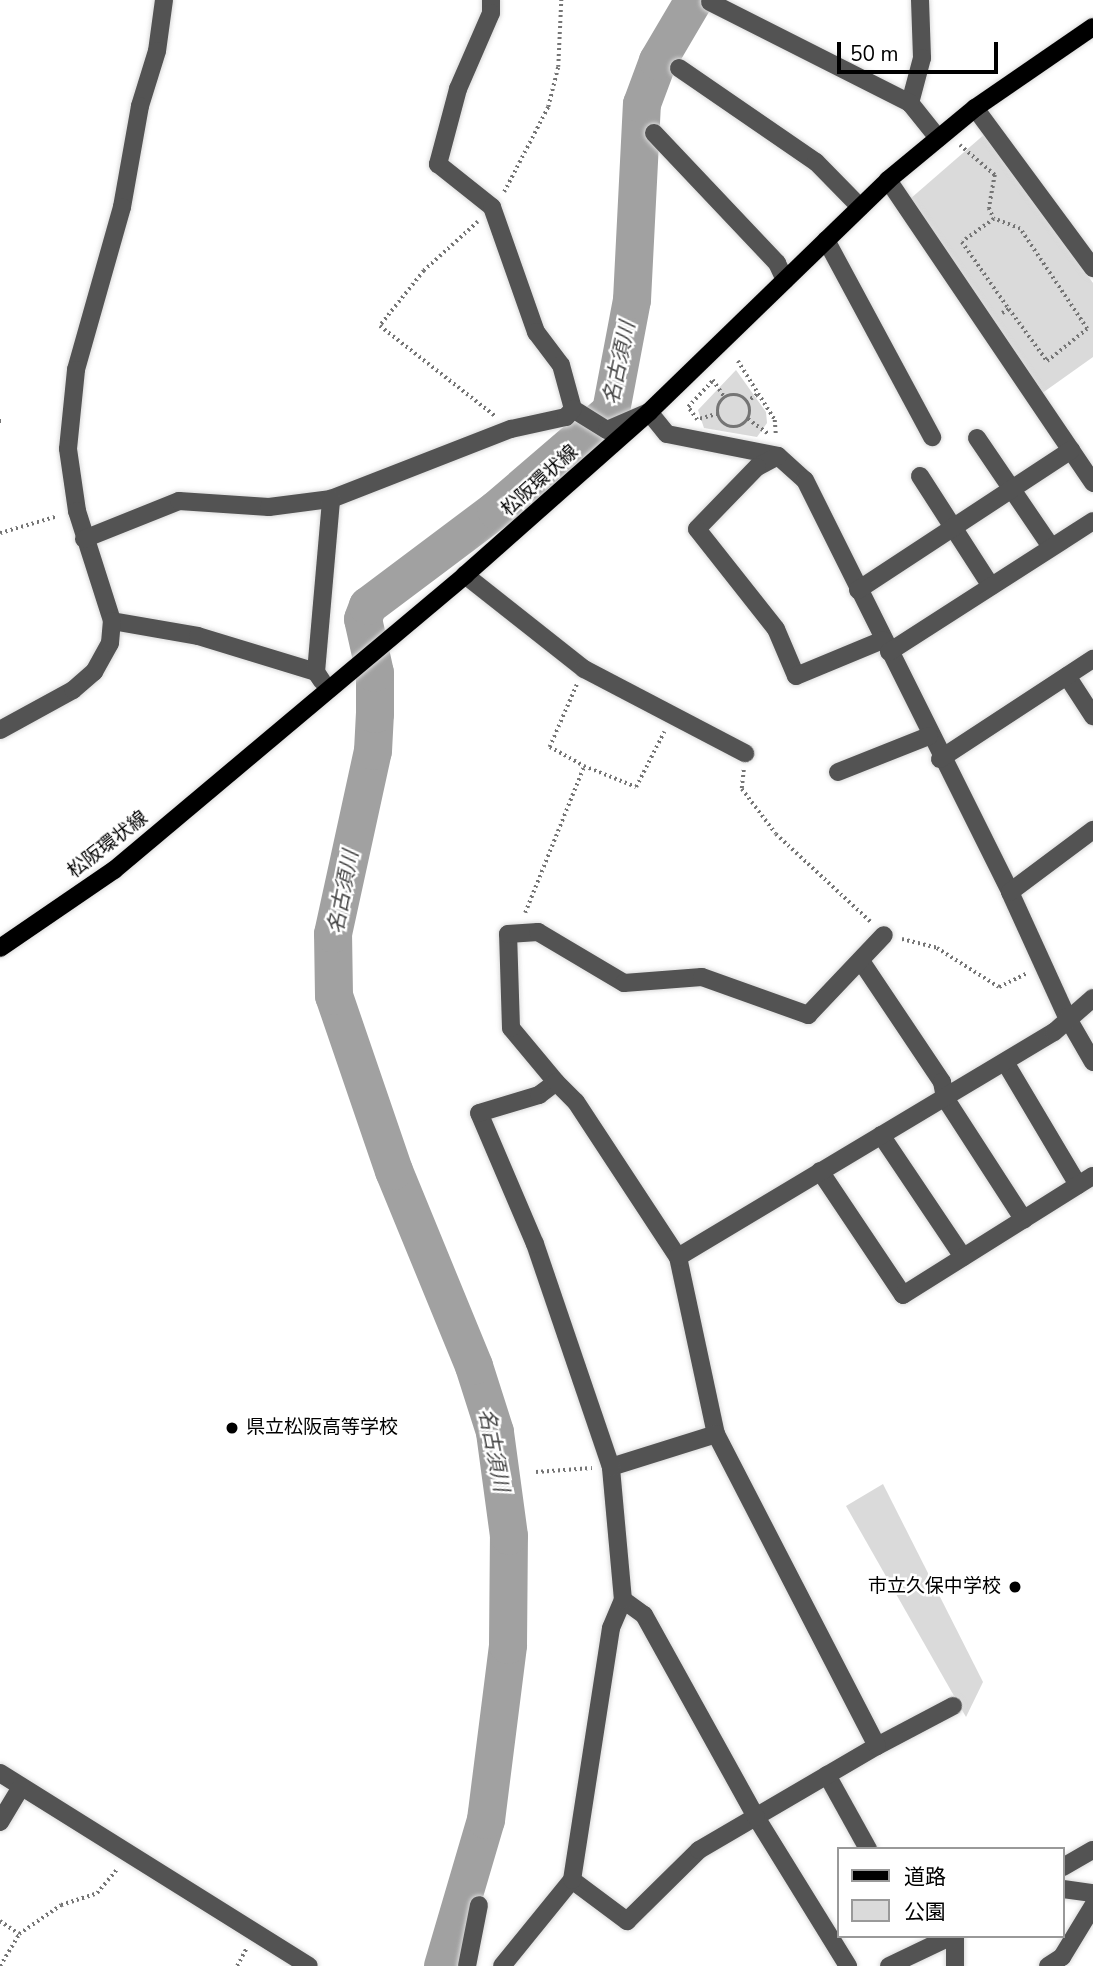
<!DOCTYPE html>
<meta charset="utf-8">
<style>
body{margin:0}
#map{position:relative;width:1093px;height:1966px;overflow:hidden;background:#fff;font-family:"Nunito Sans","Noto Sans JP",sans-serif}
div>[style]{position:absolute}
.green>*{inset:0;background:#dadada}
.river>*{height:38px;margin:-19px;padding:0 19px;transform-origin:19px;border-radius:19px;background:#a1a1a1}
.path>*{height:3.5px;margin-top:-1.75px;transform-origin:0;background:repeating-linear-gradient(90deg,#757575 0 2px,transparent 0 5.5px)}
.path>.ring{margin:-1.75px;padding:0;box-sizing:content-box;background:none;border:3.5px solid #757575;border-radius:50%}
.roads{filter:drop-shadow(0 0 2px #dbdbdb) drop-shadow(0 0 2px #dbdbdb)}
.minor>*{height:18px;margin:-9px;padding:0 9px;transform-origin:9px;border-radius:9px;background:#535353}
.major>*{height:18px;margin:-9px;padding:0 9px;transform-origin:9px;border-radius:9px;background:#000}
.dots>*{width:19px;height:19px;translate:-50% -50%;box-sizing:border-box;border:4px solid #fff;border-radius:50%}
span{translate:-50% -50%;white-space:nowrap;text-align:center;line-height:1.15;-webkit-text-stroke:5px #fff;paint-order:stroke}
.street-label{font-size:19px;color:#000}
.poi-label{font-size:19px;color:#000}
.left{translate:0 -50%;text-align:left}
.right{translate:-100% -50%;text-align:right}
.water-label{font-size:21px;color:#424242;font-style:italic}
.legend{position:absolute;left:837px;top:1847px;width:228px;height:91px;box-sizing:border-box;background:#fff;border:2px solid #999;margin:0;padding:9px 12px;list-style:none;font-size:21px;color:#000}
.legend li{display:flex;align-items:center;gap:14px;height:35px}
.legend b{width:35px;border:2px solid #999}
.scale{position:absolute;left:837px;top:42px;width:161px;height:32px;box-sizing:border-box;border:4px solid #000;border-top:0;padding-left:9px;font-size:21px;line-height:24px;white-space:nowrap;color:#000;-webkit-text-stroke:5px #fff;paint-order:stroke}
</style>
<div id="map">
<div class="green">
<i style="clip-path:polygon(986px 133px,1093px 283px,1093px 357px,1041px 394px,910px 199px)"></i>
<i style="clip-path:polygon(736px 370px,766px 412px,767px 423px,757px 437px,704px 428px,698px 410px)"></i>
<i style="clip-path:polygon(883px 1484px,983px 1682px,966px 1717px,846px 1506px)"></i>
</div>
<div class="river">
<i style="left:443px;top:1966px;width:152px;rotate:-73.6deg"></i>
<i style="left:486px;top:1820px;width:176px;rotate:-82.8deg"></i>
<i style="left:508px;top:1645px;width:109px;rotate:-89.5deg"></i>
<i style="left:509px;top:1536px;width:105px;rotate:-97.7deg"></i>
<i style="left:495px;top:1432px;width:69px;rotate:-107.7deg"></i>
<i style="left:474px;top:1366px;width:211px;rotate:-112.3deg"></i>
<i style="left:394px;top:1171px;width:185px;rotate:-108.9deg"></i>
<i style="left:334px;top:996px;width:62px;rotate:-90.9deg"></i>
<i style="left:333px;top:934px;width:187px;rotate:-77.7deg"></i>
<i style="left:373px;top:751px;width:37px;rotate:-87deg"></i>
<i style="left:375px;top:714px;width:41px;rotate:-90deg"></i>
<i style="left:375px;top:673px;width:55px;rotate:-102.5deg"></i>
<i style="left:363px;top:619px;width:14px;rotate:-69deg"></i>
<i style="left:368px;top:606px;width:160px;rotate:-36.9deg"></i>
<i style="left:496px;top:510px;width:152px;rotate:-40.7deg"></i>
<i style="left:611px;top:411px;width:113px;rotate:-79.3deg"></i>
<i style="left:632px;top:300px;width:196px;rotate:-87.1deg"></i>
<i style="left:642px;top:104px;width:46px;rotate:-69.6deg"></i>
<i style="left:658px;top:61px;width:71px;rotate:-59.5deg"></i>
</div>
<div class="path">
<i style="left:960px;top:145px;width:46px;rotate:40.6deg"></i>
<i style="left:995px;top:175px;width:34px;rotate:100deg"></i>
<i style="left:989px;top:208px;width:12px;rotate:66deg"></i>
<i style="left:504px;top:192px;width:96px;rotate:-62.6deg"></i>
<i style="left:548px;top:107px;width:41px;rotate:-76deg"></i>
<i style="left:558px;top:67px;width:67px;rotate:-87.4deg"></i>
<i style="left:478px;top:222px;width:73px;rotate:137.8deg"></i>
<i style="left:424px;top:271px;width:70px;rotate:128.7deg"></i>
<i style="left:380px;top:326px;width:146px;rotate:38deg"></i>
<i style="left:1002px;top:313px;width:8px;rotate:-30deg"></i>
<i style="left:1009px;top:309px;width:64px;rotate:53.8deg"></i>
<i style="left:1047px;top:361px;width:51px;rotate:-38.7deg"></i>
<i style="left:1087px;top:329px;width:120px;rotate:-123.8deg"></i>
<i style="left:1020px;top:229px;width:28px;rotate:-159deg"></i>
<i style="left:994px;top:219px;width:39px;rotate:144deg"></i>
<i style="left:962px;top:242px;width:82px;rotate:55deg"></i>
<i style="left:738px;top:361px;width:70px;rotate:57.9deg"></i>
<i style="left:775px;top:420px;width:15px;rotate:86deg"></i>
<i class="ring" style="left:718px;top:395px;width:28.5px;height:28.5px"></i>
<i style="left:746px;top:402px;width:14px;rotate:-34deg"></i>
<i style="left:718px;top:414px;width:22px;rotate:164deg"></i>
<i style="left:697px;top:420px;width:16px;rotate:-125deg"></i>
<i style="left:688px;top:407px;width:37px;rotate:-47deg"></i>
<i style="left:713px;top:380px;width:22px;rotate:56deg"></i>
<i style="left:748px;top:419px;width:26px;rotate:36deg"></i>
<i style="left:0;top:421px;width:1px"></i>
<i style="left:0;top:533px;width:60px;rotate:-16.3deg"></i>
<i style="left:577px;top:685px;width:68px;rotate:113.5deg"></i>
<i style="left:550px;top:747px;width:39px;rotate:29deg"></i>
<i style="left:744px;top:770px;width:19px;rotate:96deg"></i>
<i style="left:742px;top:789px;width:56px;rotate:52.9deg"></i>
<i style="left:776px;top:834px;width:131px;rotate:42.8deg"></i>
<i style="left:525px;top:913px;width:158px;rotate:-68.1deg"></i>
<i style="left:584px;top:766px;width:56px;rotate:22deg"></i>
<i style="left:636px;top:787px;width:62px;rotate:-63deg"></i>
<i style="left:902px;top:939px;width:36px;rotate:14deg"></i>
<i style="left:937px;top:948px;width:73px;rotate:32.2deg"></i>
<i style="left:999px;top:987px;width:30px;rotate:-26deg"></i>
<i style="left:536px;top:1472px;width:56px;rotate:-4.1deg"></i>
<i style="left:0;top:1921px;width:23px;rotate:34deg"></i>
<i style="left:0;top:1966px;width:37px;rotate:-59deg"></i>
<i style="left:19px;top:1934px;width:51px;rotate:-34.6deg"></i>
<i style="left:61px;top:1905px;width:38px;rotate:-18deg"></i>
<i style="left:97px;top:1893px;width:31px;rotate:-50deg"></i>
<i style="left:237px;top:1966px;width:19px;rotate:-62deg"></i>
</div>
<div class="roads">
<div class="minor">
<i style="left:164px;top:0;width:51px;rotate:97.8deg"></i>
<i style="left:157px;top:51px;width:58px;rotate:107.2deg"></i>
<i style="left:140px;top:106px;width:103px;rotate:100.1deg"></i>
<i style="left:122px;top:207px;width:169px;rotate:105.8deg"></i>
<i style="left:76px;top:370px;width:79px;rotate:95.8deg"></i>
<i style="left:68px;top:449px;width:63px;rotate:81.7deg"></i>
<i style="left:77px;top:511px;width:115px;rotate:72.3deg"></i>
<i style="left:112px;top:621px;width:87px;rotate:9.9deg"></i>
<i style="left:198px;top:636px;width:123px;rotate:17deg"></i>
<i style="left:491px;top:0;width:13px;rotate:90deg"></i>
<i style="left:491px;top:13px;width:83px;rotate:113.5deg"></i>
<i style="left:458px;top:89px;width:78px;rotate:104.9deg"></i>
<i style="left:438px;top:164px;width:69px;rotate:38.5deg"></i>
<i style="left:492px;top:207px;width:133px;rotate:70.6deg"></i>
<i style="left:536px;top:332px;width:41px;rotate:52.9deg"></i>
<i style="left:561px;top:365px;width:46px;rotate:74.7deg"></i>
<i style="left:573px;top:409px;width:40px;rotate:32deg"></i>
<i style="left:607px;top:430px;width:46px;rotate:-23.2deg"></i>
<i style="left:649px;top:412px;width:28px;rotate:51deg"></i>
<i style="left:667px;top:434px;width:113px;rotate:11.2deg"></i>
<i style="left:778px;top:456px;width:36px;rotate:42deg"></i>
<i style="left:805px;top:480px;width:460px;rotate:63.5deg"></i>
<i style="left:1010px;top:892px;width:137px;rotate:65.5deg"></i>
<i style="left:1067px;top:1017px;width:52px;rotate:60deg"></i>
<i style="left:920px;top:0;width:58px;rotate:88deg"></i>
<i style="left:922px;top:58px;width:47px;rotate:104.9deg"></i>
<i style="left:910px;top:103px;width:45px;rotate:51.3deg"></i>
<i style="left:710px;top:2px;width:224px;rotate:26.8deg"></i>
<i style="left:679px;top:68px;width:166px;rotate:34.5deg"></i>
<i style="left:816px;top:162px;width:63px;rotate:45.6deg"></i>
<i style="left:975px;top:108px;width:199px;rotate:53.6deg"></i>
<i style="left:654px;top:133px;width:179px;rotate:46.6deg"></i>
<i style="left:777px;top:263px;width:19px;rotate:65deg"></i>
<i style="left:888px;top:180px;width:366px;rotate:55.9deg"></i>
<i style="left:826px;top:240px;width:224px;rotate:61.7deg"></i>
<i style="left:977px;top:438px;width:132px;rotate:55.8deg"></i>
<i style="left:778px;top:456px;width:24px;rotate:152deg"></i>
<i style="left:757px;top:467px;width:86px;rotate:134.1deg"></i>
<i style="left:697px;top:529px;width:127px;rotate:51.7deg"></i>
<i style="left:776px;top:629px;width:51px;rotate:66.9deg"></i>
<i style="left:796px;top:676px;width:94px;rotate:-22.5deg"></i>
<i style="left:920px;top:476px;width:131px;rotate:57.2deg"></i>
<i style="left:84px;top:539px;width:102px;rotate:-21.8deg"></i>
<i style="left:179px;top:501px;width:90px;rotate:3.8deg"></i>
<i style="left:269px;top:507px;width:63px;rotate:-7.4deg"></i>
<i style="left:331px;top:499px;width:193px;rotate:-21.3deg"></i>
<i style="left:511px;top:429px;width:56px;rotate:-12.3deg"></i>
<i style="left:566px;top:417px;width:11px;rotate:-49deg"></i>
<i style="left:465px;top:575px;width:152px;rotate:38.3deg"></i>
<i style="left:584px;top:669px;width:182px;rotate:27.6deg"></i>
<i style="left:858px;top:590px;width:255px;rotate:-33.3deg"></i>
<i style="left:889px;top:652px;width:242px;rotate:-32.7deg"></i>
<i style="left:1067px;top:676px;width:48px;rotate:57deg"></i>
<i style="left:322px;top:681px;width:11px;rotate:-124deg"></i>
<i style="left:316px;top:672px;width:174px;rotate:-85deg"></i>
<i style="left:0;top:730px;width:83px;rotate:-28.7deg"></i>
<i style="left:73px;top:690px;width:28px;rotate:-41deg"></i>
<i style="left:94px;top:672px;width:33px;rotate:-61deg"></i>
<i style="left:110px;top:643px;width:22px;rotate:-85deg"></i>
<i style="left:940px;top:759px;width:183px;rotate:-33.2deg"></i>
<i style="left:838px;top:772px;width:98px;rotate:-21.6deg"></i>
<i style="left:1010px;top:892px;width:104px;rotate:-36.8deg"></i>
<i style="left:861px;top:961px;width:146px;rotate:56.2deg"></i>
<i style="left:942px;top:1082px;width:16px;rotate:79deg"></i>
<i style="left:945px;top:1098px;width:145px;rotate:57.1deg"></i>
<i style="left:1005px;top:1062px;width:143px;rotate:59.3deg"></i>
<i style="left:556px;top:1082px;width:70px;rotate:-129.8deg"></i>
<i style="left:511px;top:1028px;width:94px;rotate:-91.8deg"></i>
<i style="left:508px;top:934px;width:30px;rotate:-4deg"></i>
<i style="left:538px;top:932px;width:100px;rotate:30.7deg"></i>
<i style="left:624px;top:983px;width:78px;rotate:-4.4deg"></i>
<i style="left:702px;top:977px;width:113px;rotate:19.7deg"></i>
<i style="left:808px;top:1015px;width:110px;rotate:-46.5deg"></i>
<i style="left:881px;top:1135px;width:147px;rotate:56.1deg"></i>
<i style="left:820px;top:1171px;width:149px;rotate:56.2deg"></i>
<i style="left:903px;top:1295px;width:224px;rotate:-32.1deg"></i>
<i style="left:678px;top:1257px;width:181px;rotate:77.9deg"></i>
<i style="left:877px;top:1746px;width:86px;rotate:-27.8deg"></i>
<i style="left:0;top:1773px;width:364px;rotate:32deg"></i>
<i style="left:827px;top:1775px;width:85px;rotate:61deg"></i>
<i style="left:0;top:1822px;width:41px;rotate:-59deg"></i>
<i style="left:1063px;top:1867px;width:34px;rotate:-30deg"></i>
<i style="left:572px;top:1880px;width:69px;rotate:36.7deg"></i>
<i style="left:627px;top:1921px;width:101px;rotate:-44.6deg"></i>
<i style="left:699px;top:1850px;width:206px;rotate:-30.3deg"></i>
<i style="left:877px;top:1746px;width:351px;rotate:-117.3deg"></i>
<i style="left:716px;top:1434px;width:110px;rotate:162.6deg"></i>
<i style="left:1063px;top:1889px;width:30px;rotate:8deg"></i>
<i style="left:467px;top:1966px;width:62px;rotate:-78.9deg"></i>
<i style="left:502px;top:1966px;width:111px;rotate:-50.9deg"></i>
<i style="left:572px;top:1880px;width:255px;rotate:-81.2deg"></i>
<i style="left:611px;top:1628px;width:30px;rotate:-67deg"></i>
<i style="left:848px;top:1966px;width:175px;rotate:-121.7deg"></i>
<i style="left:756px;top:1817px;width:231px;rotate:-119deg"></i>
<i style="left:644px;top:1615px;width:26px;rotate:-144deg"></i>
<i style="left:623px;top:1600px;width:134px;rotate:-95.2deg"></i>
<i style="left:611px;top:1467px;width:236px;rotate:-108.8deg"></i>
<i style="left:535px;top:1244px;width:142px;rotate:-113.1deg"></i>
<i style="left:479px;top:1113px;width:63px;rotate:-16.7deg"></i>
<i style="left:539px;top:1095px;width:21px;rotate:-37deg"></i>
<i style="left:556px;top:1082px;width:28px;rotate:45deg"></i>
<i style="left:576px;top:1102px;width:186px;rotate:56.7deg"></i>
<i style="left:678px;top:1257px;width:438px;rotate:-30.9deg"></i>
<i style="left:1054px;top:1032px;width:52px;rotate:-41.1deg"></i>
<i style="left:889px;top:1966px;width:70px;rotate:-25.5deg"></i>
<i style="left:955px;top:1966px;width:30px;rotate:-90deg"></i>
<i style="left:1048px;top:1966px;width:17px;rotate:-33deg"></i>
<i style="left:1062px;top:1957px;width:60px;rotate:-58.7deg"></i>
</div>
<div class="major">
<i style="left:0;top:948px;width:138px;rotate:-34.4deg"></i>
<i style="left:114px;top:870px;width:459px;rotate:-40deg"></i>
<i style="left:465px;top:575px;width:246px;rotate:-41.5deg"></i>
<i style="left:649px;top:412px;width:333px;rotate:-44.1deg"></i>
<i style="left:888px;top:180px;width:113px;rotate:-39.6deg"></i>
<i style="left:975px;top:108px;width:143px;rotate:-34.5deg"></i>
</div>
</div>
<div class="dots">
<i style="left:232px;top:1428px;background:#000"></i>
<i style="left:1015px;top:1587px;background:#000"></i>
</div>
<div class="street-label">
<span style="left:540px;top:481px;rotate:-42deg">松阪環状線</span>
<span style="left:108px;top:845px;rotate:-38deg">松阪環状線</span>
</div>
<div class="poi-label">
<span class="left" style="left:246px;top:1428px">県立松阪高等学校</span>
<span class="right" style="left:1001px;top:1587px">市立久保中学校</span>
</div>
<div class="water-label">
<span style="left:619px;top:363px;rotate:-78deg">名古須川</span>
<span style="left:343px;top:892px;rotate:-79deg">名古須川</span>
<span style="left:494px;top:1450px;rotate:79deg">名古須川</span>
</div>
<ul class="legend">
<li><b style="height:9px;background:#000"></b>道路</li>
<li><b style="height:19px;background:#dadada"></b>公園</li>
</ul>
<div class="scale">50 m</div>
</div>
